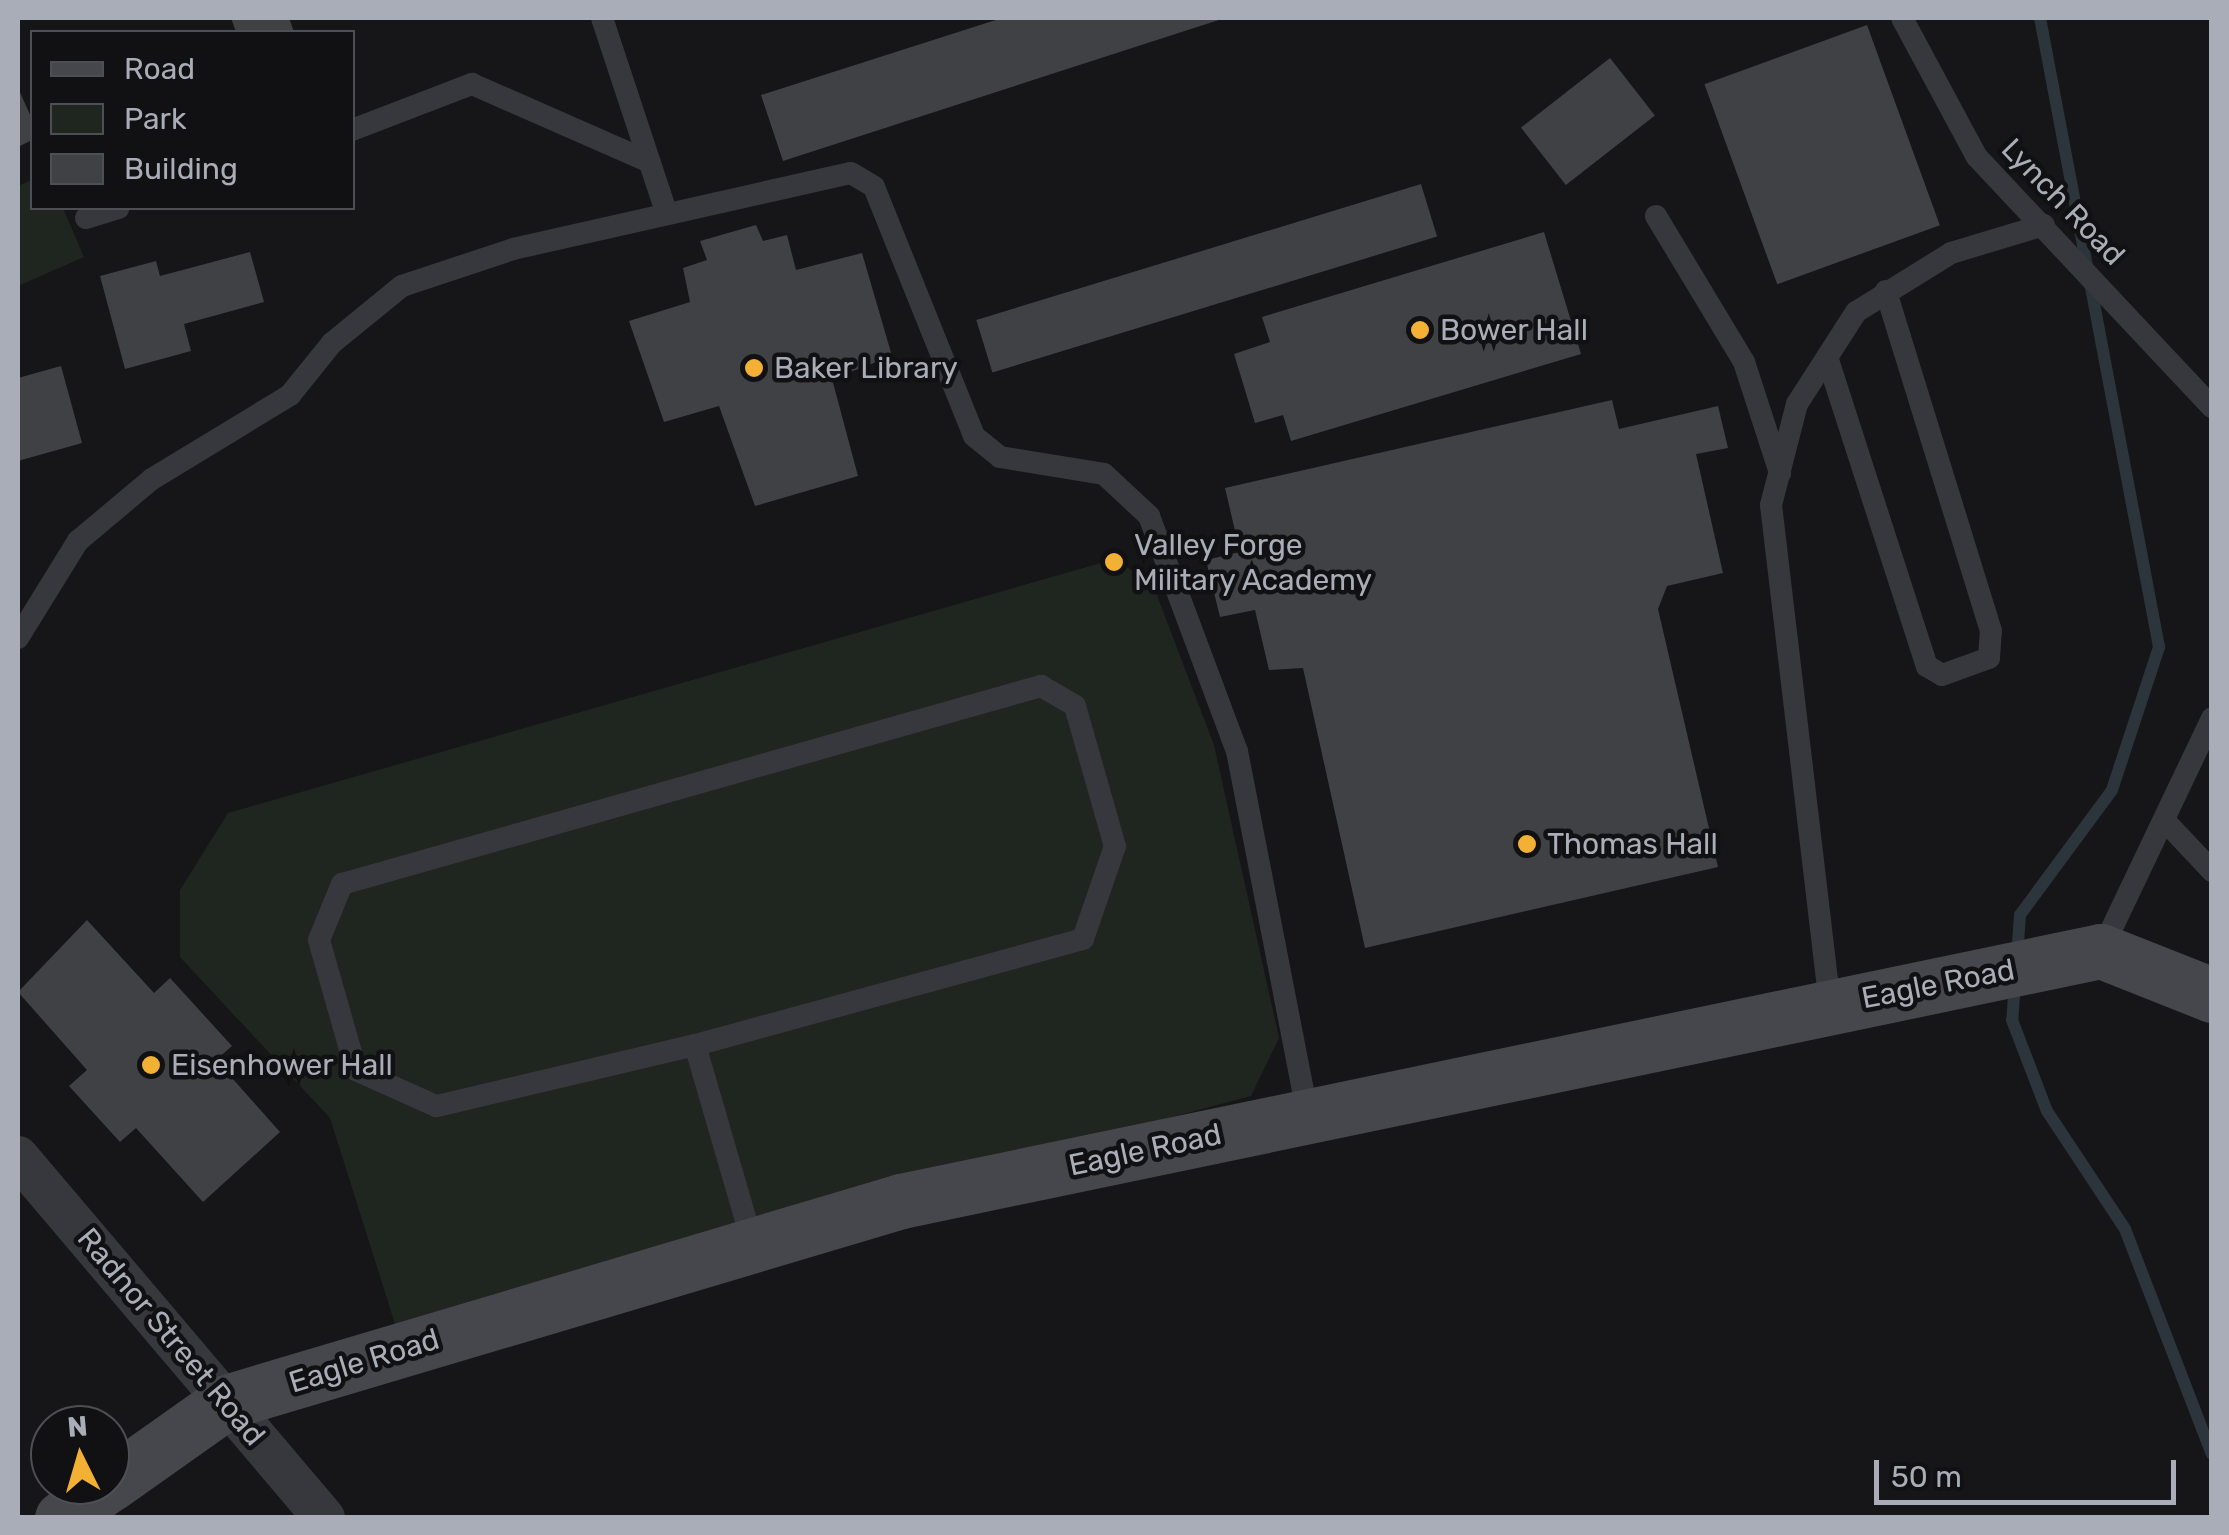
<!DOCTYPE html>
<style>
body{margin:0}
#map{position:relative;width:2229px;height:1535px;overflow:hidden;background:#161618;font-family:Rubik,sans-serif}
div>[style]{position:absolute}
.green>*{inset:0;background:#1e261f}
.stream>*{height:12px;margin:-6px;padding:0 6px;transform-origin:6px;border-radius:6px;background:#2c353c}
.building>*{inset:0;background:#404145;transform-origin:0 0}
.lane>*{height:22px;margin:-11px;padding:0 11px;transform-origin:11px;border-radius:11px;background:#37383d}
.street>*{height:42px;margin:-21px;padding:0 21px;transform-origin:21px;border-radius:21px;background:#37383d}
.secondary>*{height:55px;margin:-27.5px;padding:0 27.5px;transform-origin:27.5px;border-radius:27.5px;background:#45474d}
.dots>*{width:28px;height:28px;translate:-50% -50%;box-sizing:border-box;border:5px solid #111113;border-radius:50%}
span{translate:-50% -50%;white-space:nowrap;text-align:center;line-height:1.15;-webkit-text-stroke:9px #111113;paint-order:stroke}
.street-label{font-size:30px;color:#a8adb8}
.poi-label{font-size:30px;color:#a8adb8}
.left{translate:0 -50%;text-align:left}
.frame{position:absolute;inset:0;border:20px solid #a8adb8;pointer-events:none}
.legend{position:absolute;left:30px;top:30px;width:325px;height:180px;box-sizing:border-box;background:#111113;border:2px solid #4d4f55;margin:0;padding:12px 18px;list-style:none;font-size:30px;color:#a8adb8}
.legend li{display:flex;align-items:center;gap:20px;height:50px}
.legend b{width:50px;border:2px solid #4d4f55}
.north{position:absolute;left:30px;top:1405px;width:100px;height:100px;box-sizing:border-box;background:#111113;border:2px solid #4d4f55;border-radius:50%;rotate:355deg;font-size:28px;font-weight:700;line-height:40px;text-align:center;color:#a8adb8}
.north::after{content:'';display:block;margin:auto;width:35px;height:45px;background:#f2b134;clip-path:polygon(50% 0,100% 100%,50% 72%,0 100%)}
.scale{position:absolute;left:1874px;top:1460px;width:302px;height:45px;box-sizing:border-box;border:5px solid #a8adb8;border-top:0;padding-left:12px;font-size:30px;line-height:35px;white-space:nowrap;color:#a8adb8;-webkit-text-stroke:8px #111113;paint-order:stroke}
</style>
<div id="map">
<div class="green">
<i style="clip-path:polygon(32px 180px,32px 208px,63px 208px,84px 257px,18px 286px,18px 186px)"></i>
<i style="clip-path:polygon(1115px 559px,1153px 585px,1214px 745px,1279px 1038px,1251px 1096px,395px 1324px,330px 1118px,180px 957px,180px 890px,228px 813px)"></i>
</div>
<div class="stream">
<i style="left:2017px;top:956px;width:41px;rotate:-85.8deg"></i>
<i style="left:2020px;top:915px;width:155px;rotate:-53.6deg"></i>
<i style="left:2112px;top:790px;width:151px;rotate:-71.8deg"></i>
<i style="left:2159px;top:647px;width:640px;rotate:-100.71deg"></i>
<i style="left:2015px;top:981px;width:39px;rotate:94deg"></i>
<i style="left:2012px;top:1020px;width:97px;rotate:69deg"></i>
<i style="left:2047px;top:1111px;width:141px;rotate:56.5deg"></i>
<i style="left:2125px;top:1229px;width:241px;rotate:68.9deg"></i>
</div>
<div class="building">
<i style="clip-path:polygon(231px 18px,289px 18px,294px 32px,236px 32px)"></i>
<i style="clip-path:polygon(1002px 18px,1225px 18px,783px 161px,761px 95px)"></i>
<i style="left:1867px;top:25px;width:213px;height:173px;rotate:70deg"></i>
<i style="left:1610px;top:58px;width:73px;height:113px;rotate:52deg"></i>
<i style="clip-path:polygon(18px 88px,32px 119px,32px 140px,18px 147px)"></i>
<i style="left:1421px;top:184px;width:55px;height:465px;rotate:73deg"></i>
<i style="clip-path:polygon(756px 225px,763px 241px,787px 235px,796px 270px,862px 253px,892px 356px,832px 379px,858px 476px,755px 506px,719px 406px,664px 422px,629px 321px,690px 302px,683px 268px,707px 260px,700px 241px)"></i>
<i style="clip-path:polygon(1544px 232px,1581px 354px,1291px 441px,1283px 415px,1255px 423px,1234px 354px,1270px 342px,1262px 317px)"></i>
<i style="clip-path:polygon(250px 252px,264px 302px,184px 324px,191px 351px,125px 369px,100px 276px,156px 261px,160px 276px)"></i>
<i style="clip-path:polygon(61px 366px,82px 443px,18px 461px,18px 378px)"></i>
<i style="clip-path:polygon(1612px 400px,1619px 429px,1718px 406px,1728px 448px,1696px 454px,1723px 573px,1667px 586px,1658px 609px,1718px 867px,1365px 948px,1303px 668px,1269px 670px,1255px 610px,1220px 617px,1206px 560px,1240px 552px,1225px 488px)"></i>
<i style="clip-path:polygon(87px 920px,154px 993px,170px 978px,232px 1046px,216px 1060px,280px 1132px,203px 1202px,136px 1128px,120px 1142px,69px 1086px,87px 1070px,18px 992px)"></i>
</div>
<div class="lane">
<i style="left:602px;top:18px;width:203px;rotate:71.7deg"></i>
<i style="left:1902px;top:18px;width:158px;rotate:61.7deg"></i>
<i style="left:1977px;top:157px;width:343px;rotate:46.8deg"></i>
<i style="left:352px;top:130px;width:129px;rotate:-21deg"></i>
<i style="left:472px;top:84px;width:194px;rotate:23.7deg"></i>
<i style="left:1656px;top:216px;width:170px;rotate:58.9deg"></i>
<i style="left:1744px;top:362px;width:117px;rotate:72deg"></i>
<i style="left:86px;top:218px;width:34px;rotate:-17deg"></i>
<i style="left:1827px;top:357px;width:325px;rotate:72.1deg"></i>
<i style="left:1927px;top:666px;width:17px;rotate:31deg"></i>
<i style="left:1942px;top:675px;width:50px;rotate:-19.9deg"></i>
<i style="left:1989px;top:658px;width:27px;rotate:-86deg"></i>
<i style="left:1991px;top:631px;width:356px;rotate:-107.2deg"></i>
<i style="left:18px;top:638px;width:114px;rotate:-58.3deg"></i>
<i style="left:78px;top:541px;width:97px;rotate:-40deg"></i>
<i style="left:152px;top:479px;width:162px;rotate:-31.3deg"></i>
<i style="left:290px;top:395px;width:67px;rotate:-51.1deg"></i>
<i style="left:332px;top:343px;width:90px;rotate:-39.2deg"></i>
<i style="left:402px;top:286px;width:117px;rotate:-18.4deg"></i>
<i style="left:513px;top:249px;width:346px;rotate:-12.7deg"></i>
<i style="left:851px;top:173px;width:27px;rotate:31deg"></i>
<i style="left:874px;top:187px;width:268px;rotate:68.1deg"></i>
<i style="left:974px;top:436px;width:33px;rotate:39deg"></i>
<i style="left:1000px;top:457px;width:105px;rotate:9.3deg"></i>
<i style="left:1104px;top:474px;width:62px;rotate:43deg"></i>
<i style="left:1149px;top:516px;width:251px;rotate:69.5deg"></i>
<i style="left:1237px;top:751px;width:372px;rotate:79deg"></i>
<i style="left:2164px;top:820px;width:70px;rotate:46.7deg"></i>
<i style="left:2101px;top:951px;width:258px;rotate:-64.5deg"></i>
<i style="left:1830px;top:1005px;width:503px;rotate:-96.73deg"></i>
<i style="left:1771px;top:505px;width:104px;rotate:-75.6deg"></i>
<i style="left:1797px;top:404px;width:109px;rotate:-57.3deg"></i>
<i style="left:1856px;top:312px;width:112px;rotate:-31.8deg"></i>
<i style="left:1951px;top:253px;width:97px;rotate:-16.8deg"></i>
<i style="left:695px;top:1045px;width:266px;rotate:166.7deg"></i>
<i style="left:436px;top:1106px;width:88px;rotate:-155.8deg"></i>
<i style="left:356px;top:1070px;width:135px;rotate:-105.9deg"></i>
<i style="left:319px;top:940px;width:61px;rotate:-67.7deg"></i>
<i style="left:342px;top:884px;width:727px;rotate:-15.82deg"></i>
<i style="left:1041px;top:686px;width:39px;rotate:30deg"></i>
<i style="left:1075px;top:706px;width:146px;rotate:74.1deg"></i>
<i style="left:1115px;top:846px;width:98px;rotate:109deg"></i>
<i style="left:1083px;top:939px;width:402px;rotate:164.7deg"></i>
<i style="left:695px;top:1045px;width:208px;rotate:73.8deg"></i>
</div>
<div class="street">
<i style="left:18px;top:1157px;width:473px;rotate:49.7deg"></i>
</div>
<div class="secondary">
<i style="left:110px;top:1484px;width:142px;rotate:-35.3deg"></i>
<i style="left:226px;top:1402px;width:704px;rotate:-16.58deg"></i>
<i style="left:901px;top:1201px;width:1226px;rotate:-11.77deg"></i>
<i style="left:2101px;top:951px;width:119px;rotate:21.6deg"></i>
<i style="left:62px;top:1518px;width:57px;rotate:-35.7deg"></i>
</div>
<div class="dots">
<i style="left:1420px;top:330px;background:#f2b134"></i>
<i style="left:754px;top:368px;background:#f2b134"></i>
<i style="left:1114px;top:562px;background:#f2b134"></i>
<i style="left:1527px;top:844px;background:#f2b134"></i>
<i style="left:151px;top:1065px;background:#f2b134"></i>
</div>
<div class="street-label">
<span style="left:2063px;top:202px;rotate:46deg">Lynch Road</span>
<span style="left:1938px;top:984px;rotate:-11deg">Eagle Road</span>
<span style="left:1145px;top:1150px;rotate:-12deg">Eagle Road</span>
<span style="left:171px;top:1337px;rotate:50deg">Radnor Street Road</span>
<span style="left:364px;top:1361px;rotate:-17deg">Eagle Road</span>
</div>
<div class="poi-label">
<span class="left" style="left:1440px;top:330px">Bower Hall</span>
<span class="left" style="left:774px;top:368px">Baker Library</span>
<span class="left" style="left:1134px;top:562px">Valley Forge<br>Military Academy</span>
<span class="left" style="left:1547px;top:844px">Thomas Hall</span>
<span class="left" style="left:171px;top:1065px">Eisenhower Hall</span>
</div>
<div class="frame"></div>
<ul class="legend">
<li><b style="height:12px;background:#45474d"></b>Road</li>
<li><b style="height:28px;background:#1e261f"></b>Park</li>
<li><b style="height:28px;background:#404145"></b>Building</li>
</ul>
<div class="north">N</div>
<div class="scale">50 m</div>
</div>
